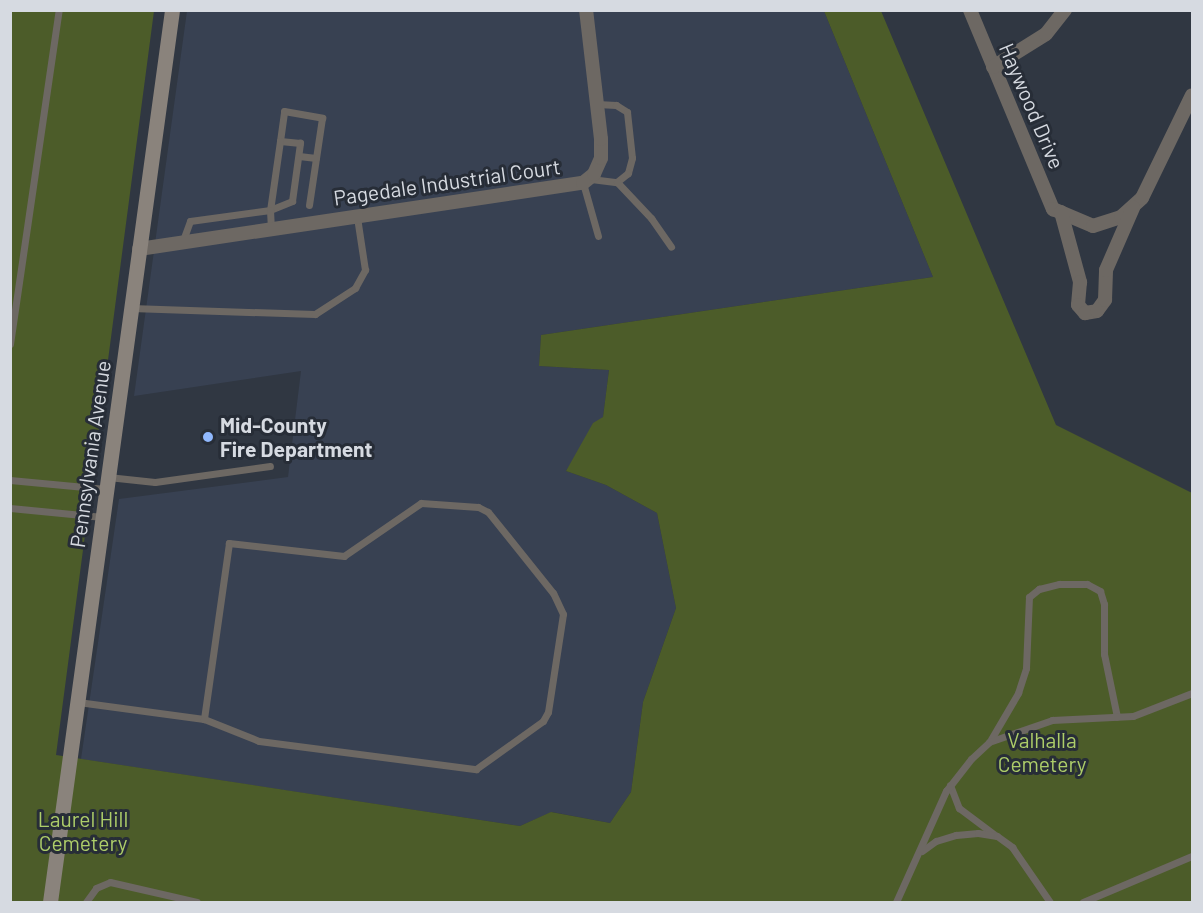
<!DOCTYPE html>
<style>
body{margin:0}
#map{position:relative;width:1203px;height:913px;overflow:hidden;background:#303742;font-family:Barlow,sans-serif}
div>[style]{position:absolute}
.built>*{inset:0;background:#384152}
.green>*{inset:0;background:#4c5c29}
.lane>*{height:7px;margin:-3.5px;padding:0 3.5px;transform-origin:3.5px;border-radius:3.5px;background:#6d6863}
.street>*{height:14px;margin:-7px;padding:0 7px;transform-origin:7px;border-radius:7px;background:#6d6863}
.secondary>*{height:15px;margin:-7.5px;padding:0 7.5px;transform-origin:7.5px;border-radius:7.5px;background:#8a837c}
.dots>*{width:16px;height:16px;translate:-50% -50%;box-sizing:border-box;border:3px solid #272d37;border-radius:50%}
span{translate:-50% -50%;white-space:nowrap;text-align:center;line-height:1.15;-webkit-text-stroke:6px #272d37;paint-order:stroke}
.street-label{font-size:21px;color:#d6dae1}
.poi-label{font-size:21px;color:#d6dae1;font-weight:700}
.left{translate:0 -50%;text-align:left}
.park-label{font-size:21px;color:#adcd69}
.frame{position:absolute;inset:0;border:12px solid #d6dae1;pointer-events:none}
</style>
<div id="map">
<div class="built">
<i style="clip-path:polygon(187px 11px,824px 11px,933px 277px,541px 335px,539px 366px,609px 370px,603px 417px,566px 471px,606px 485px,657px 513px,676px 608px,643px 702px,631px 792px,610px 823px,552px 812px,520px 826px,81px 759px,119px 499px,288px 477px,301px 371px,134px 396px)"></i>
</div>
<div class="green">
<i style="clip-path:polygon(10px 11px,154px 11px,56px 755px,520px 826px,551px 812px,610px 823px,631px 792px,643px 702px,676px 608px,657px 513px,606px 485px,566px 471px,593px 423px,603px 417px,609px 370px,539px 366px,541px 335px,933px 277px,824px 11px,881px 11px,1056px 425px,1192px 493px,1192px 902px,11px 902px)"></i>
</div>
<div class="lane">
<i style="left:597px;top:104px;width:19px;rotate:3deg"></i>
<i style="left:616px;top:105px;width:13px;rotate:32deg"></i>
<i style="left:627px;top:112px;width:46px;rotate:83.8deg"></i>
<i style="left:632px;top:158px;width:16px;rotate:105deg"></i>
<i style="left:628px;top:173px;width:14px;rotate:141deg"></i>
<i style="left:280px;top:141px;width:30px;rotate:-82deg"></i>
<i style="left:284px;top:111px;width:39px;rotate:10deg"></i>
<i style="left:322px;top:118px;width:88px;rotate:98.5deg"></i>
<i style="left:299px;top:156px;width:17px;rotate:7deg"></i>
<i style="left:591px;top:179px;width:26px;rotate:7deg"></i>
<i style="left:617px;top:182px;width:50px;rotate:46.6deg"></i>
<i style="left:651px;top:218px;width:35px;rotate:55deg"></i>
<i style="left:583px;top:183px;width:55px;rotate:74.2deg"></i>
<i style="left:182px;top:243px;width:23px;rotate:-70deg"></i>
<i style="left:190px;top:221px;width:81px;rotate:-7.8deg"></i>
<i style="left:270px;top:210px;width:24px;rotate:-22deg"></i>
<i style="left:292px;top:201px;width:59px;rotate:-82.1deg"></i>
<i style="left:300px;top:143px;width:20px;rotate:-174deg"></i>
<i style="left:280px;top:141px;width:70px;rotate:98.2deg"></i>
<i style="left:270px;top:210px;width:18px;rotate:87deg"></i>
<i style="left:131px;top:308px;width:184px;rotate:1.9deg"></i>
<i style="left:315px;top:314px;width:48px;rotate:-33deg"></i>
<i style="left:355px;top:288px;width:21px;rotate:-61deg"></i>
<i style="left:365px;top:270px;width:54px;rotate:-98.6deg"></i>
<i style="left:10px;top:344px;width:338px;rotate:-81.7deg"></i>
<i style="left:108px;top:477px;width:47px;rotate:6.1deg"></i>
<i style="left:155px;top:482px;width:116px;rotate:-7.9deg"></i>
<i style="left:10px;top:480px;width:96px;rotate:5.4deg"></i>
<i style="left:10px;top:508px;width:93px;rotate:5.5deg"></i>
<i style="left:78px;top:702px;width:127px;rotate:7.7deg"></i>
<i style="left:204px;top:719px;width:59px;rotate:21.8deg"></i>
<i style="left:259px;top:741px;width:219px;rotate:7.4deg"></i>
<i style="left:476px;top:769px;width:82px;rotate:-35.6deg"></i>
<i style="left:543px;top:721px;width:10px;rotate:-61deg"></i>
<i style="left:548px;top:712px;width:99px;rotate:-81.3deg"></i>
<i style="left:563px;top:614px;width:23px;rotate:-115deg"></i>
<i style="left:553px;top:593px;width:104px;rotate:-128.7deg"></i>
<i style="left:488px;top:512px;width:11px;rotate:-153deg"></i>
<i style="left:478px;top:507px;width:57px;rotate:-176deg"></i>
<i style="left:421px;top:503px;width:93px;rotate:145.5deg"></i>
<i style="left:344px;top:556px;width:116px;rotate:-173.6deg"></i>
<i style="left:229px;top:543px;width:178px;rotate:98.1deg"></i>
<i style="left:990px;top:741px;width:56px;rotate:-59.7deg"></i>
<i style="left:1018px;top:693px;width:26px;rotate:-72deg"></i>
<i style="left:1026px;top:668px;width:71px;rotate:-87.6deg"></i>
<i style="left:1029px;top:597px;width:13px;rotate:-39deg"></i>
<i style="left:1039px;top:589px;width:21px;rotate:-14deg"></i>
<i style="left:1059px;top:584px;width:28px"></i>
<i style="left:1087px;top:584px;width:15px;rotate:28deg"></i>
<i style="left:1100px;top:591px;width:14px;rotate:73deg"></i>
<i style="left:1104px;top:604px;width:50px;rotate:90deg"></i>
<i style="left:1104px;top:654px;width:64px;rotate:78.3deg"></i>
<i style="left:950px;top:785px;width:25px;rotate:69deg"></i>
<i style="left:959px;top:808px;width:45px;rotate:36.9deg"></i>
<i style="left:922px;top:851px;width:17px;rotate:-36deg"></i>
<i style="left:936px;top:841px;width:21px;rotate:-17deg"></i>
<i style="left:956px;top:835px;width:22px;rotate:-5deg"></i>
<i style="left:978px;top:833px;width:19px;rotate:9deg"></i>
<i style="left:997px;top:836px;width:19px;rotate:36deg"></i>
<i style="left:1012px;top:847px;width:67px;rotate:55.4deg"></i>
<i style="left:86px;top:902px;width:17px;rotate:-54deg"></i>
<i style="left:96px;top:888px;width:15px;rotate:-23deg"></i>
<i style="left:110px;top:882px;width:89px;rotate:12.9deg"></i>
<i style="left:896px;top:902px;width:122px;rotate:-65.8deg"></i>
<i style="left:946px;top:791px;width:41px;rotate:-52deg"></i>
<i style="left:971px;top:759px;width:25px;rotate:-43deg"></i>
<i style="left:989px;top:742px;width:67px;rotate:-19.2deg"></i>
<i style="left:1052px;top:720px;width:81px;rotate:-2.8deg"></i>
<i style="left:1133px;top:716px;width:63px;rotate:-21.3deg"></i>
<i style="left:1083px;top:902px;width:118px;rotate:-22.9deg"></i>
</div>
<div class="street">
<i style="left:970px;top:10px;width:216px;rotate:67.4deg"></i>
<i style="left:1053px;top:209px;width:43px;rotate:23deg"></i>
<i style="left:1093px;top:226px;width:29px;rotate:-18deg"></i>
<i style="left:1121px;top:217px;width:28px;rotate:-42deg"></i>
<i style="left:1142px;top:198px;width:114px;rotate:-64.1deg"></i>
<i style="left:993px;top:67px;width:62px;rotate:-31.9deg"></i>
<i style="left:1046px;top:34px;width:31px;rotate:-52deg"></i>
<i style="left:1061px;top:212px;width:73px;rotate:74.8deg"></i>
<i style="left:1080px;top:282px;width:23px;rotate:95deg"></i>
<i style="left:1078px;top:305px;width:11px;rotate:49deg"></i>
<i style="left:1085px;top:313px;width:12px;rotate:-9deg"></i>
<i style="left:1097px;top:311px;width:14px;rotate:-54deg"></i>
<i style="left:1105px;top:300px;width:30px;rotate:-88deg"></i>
<i style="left:1106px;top:270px;width:68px;rotate:-66.5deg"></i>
<i style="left:139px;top:249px;width:449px;rotate:-8.5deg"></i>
<i style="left:583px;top:183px;width:14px;rotate:-39deg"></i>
<i style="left:594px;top:174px;width:17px;rotate:-66deg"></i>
<i style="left:601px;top:158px;width:19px;rotate:-90deg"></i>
<i style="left:601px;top:139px;width:130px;rotate:-96.6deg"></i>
</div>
<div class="secondary">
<i style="left:50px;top:902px;width:900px;rotate:-82.21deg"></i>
</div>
<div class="dots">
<i style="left:208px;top:437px;background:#90b8fd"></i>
</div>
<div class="street-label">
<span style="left:1032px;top:106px;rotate:67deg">Haywood Drive</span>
<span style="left:447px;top:182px;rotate:-8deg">Pagedale Industrial Court</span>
<span style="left:90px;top:454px;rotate:-82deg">Pennsylvania Avenue</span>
</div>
<div class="poi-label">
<span class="left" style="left:220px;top:437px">Mid-County<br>Fire Department</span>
</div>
<div class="park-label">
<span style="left:1042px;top:752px">Valhalla<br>Cemetery</span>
<span style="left:83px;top:831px">Laurel Hill<br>Cemetery</span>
</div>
<div class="frame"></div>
</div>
